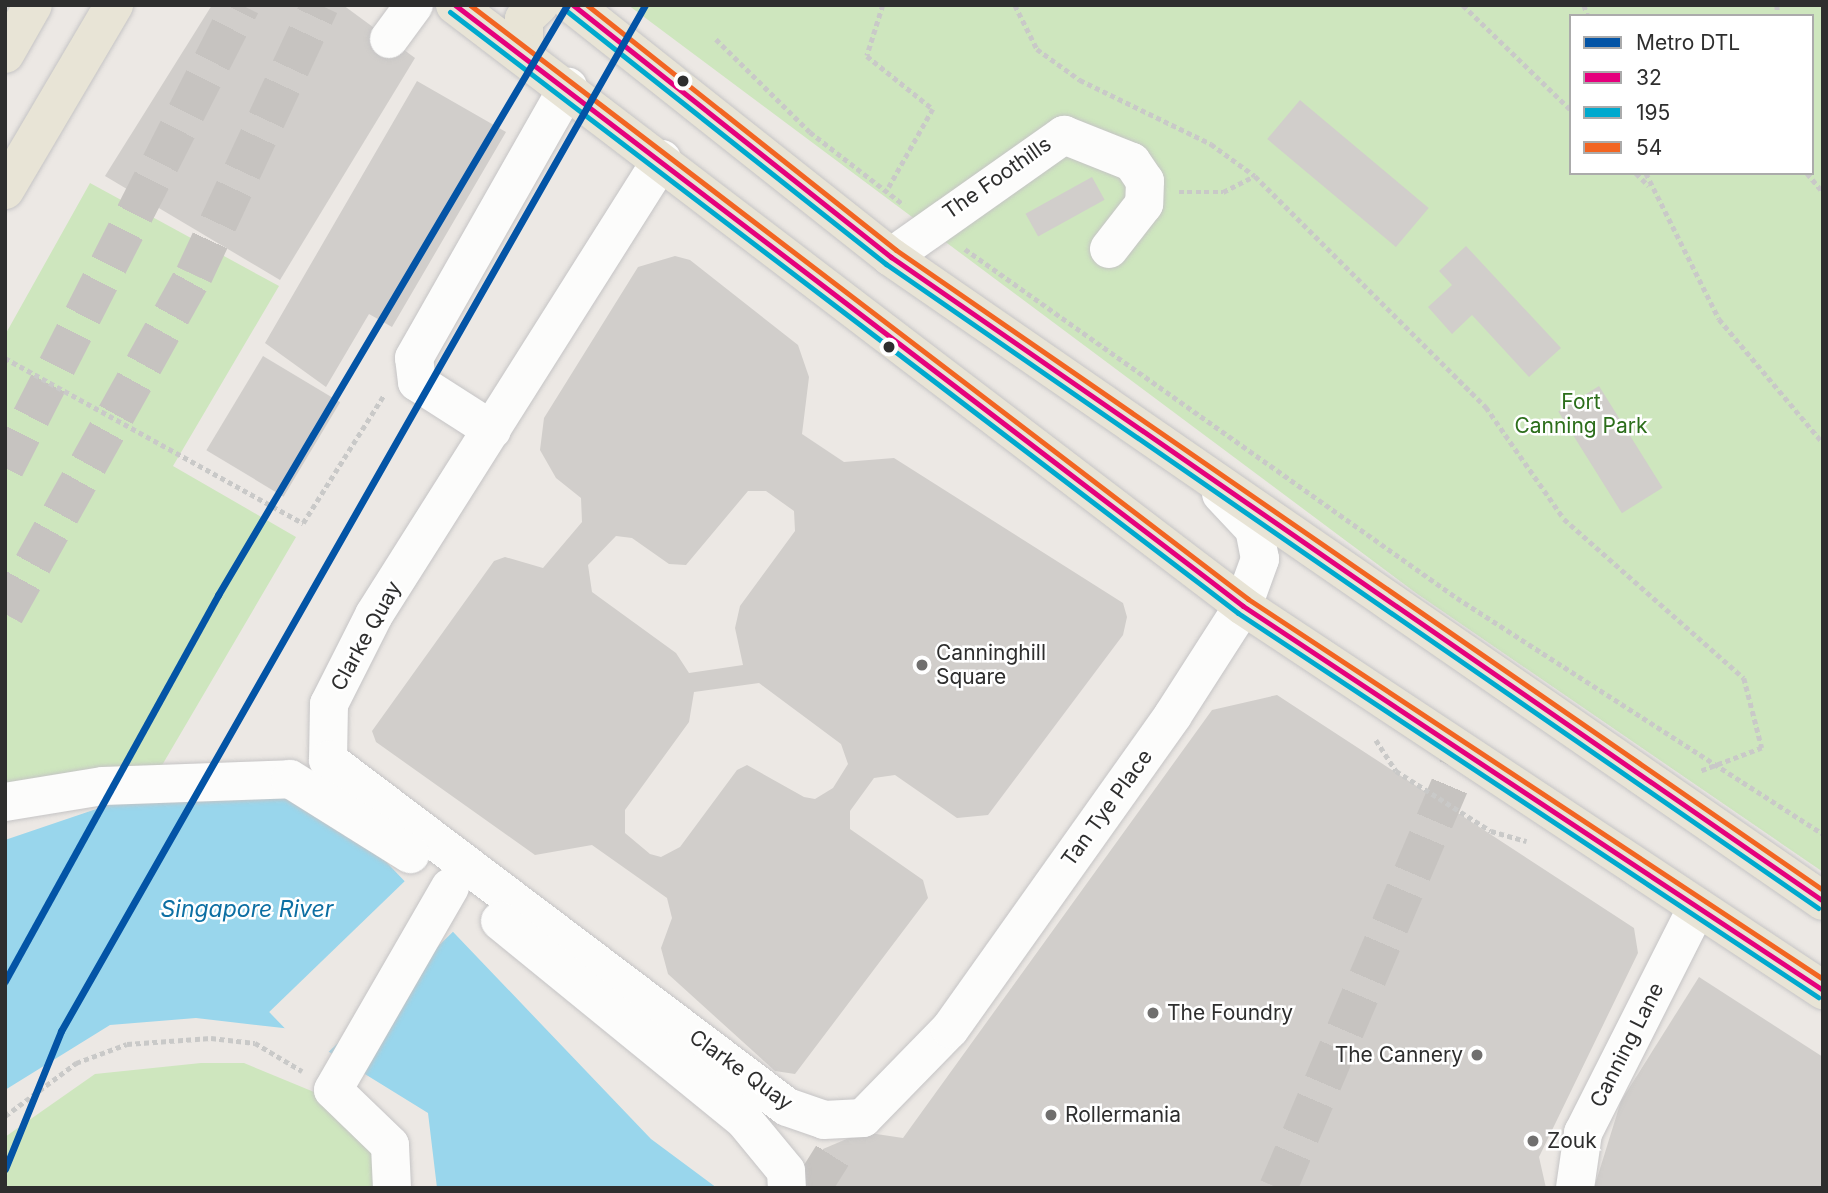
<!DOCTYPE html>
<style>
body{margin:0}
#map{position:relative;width:1828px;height:1193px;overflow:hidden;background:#ece8e4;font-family:Inter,sans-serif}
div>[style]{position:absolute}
.green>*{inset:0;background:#cee6be}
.water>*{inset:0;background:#99d6ec}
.pier>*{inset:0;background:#ece8e4;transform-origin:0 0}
.building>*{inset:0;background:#d1cecb;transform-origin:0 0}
.minor-tunnel>*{height:38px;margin-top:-19px;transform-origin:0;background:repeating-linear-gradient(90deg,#c6c3c0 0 38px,transparent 0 57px)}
.highway-tunnel>*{height:38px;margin-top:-19px;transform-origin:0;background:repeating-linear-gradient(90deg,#c6c3c0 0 38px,transparent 0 57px)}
.path>*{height:4.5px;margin-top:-2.25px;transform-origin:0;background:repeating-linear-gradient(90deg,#c9c9c8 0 5px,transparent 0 8.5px)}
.roads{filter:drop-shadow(0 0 2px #c5c4c5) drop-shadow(0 0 2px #c5c4c5)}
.minor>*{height:38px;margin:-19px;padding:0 19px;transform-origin:19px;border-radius:19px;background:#fcfcfb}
.major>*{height:38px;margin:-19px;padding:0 19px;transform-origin:19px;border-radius:19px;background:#e8e4d6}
.bus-1>*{height:5px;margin:-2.5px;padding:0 2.5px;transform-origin:2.5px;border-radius:2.5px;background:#e5007d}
.bus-2>*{height:5px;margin:-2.5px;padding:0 2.5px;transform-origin:2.5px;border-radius:2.5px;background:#00a9ce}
.bus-3>*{height:5px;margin:-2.5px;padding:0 2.5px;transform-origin:2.5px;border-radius:2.5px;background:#f26522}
.metro-1>*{height:7px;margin:-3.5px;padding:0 3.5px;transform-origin:3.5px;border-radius:3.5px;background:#0354a6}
.dots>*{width:19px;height:19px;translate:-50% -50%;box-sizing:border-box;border:4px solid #fff;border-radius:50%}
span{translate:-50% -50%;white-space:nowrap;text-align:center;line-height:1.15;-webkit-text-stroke:5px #fff;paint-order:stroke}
.street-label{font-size:21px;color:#2e2e2e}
.park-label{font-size:21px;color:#2c6e1b}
.poi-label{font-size:21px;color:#2e2e2e}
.left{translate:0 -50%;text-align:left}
.right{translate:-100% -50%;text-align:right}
.water-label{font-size:23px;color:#0d6fa3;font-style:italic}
.frame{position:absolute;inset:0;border:7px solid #2e2e2e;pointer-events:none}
.legend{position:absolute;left:1569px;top:14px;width:245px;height:161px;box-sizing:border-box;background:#fff;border:2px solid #ababab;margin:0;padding:9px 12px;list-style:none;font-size:21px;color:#2e2e2e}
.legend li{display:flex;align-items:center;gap:14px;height:35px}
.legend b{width:35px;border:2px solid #ababab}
</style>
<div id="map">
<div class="green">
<i style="clip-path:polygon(evenodd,628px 5px,1823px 5px,1823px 872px,1416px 593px,628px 5px,1571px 16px,1812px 16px,1812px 173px,1571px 173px,1571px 16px)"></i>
<i style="clip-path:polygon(90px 183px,279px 286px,173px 466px,296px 537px,161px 767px,5px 789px,5px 335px)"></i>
<i style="clip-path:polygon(201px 1063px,244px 1063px,331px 1099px,374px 1148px,375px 1188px,5px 1188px,5px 1137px,95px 1074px)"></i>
</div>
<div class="water">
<i style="clip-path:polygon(278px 791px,371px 846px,651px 1139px,717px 1188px,437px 1188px,428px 1113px,292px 1029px,196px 1018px,110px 1025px,5px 1090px,5px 840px,114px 803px)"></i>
</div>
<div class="pier">
<i style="left:408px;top:878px;width:70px;height:193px;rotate:46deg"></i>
</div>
<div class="building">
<i style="clip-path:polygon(212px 5px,343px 5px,415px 58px,280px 280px,105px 176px)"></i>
<i style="clip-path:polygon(417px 81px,506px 132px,392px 327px,369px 314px,326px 387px,265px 343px)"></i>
<i style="left:1300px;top:100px;width:168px;height:51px;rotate:40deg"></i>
<i style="left:1092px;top:177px;width:26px;height:76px;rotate:61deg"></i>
<i style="clip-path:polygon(1466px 246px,1561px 348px,1529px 377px,1472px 315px,1452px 334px,1428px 307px,1452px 285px,1439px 271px)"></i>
<i style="clip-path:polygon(evenodd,675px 256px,690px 260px,798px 345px,809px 377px,802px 434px,844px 462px,894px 458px,1123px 603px,1127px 617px,1123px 635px,988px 815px,957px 818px,895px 775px,874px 778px,850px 811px,850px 829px,923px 880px,928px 898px,795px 1074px,775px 1071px,668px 974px,661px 948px,672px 918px,667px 898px,592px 845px,535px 855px,376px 742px,372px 731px,494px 561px,505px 557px,543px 568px,582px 522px,581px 498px,556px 478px,540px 450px,544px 418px,638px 267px,675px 256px,748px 491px,766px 491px,794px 511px,795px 531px,740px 606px,735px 628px,743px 665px,689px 673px,676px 653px,592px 592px,588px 565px,616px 536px,632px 538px,669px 564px,686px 565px,748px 491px,675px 256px,759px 683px,841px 744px,848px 764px,833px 788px,815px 799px,804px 797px,747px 765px,737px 770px,680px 847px,661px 857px,650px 854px,625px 833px,625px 810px,689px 722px,694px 692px,759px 683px)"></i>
<i style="left:263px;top:356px;width:90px;height:110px;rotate:31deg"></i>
<i style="left:1599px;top:386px;width:120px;height:48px;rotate:58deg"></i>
<i style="clip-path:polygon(1277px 695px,1634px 928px,1638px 953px,1539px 1157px,1546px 1188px,798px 1188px,823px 1149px,863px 1132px,903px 1138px,1212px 710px)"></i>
<i style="clip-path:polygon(1699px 977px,1823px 1057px,1823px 1188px,1594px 1188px,1621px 1101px)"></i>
</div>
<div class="minor-tunnel">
<i style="left:812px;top:1188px;width:51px;rotate:-57.9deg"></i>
<i style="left:1278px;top:1188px;width:474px;rotate:-66.9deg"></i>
</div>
<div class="highway-tunnel">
<i style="left:5px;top:468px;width:520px;rotate:-62.99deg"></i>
<i style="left:5px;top:614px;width:388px;rotate:-60.9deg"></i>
<i style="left:194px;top:275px;width:298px;rotate:-65deg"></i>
</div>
<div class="path">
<i style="left:883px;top:5px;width:53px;rotate:107.4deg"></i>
<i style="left:867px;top:56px;width:85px;rotate:38.8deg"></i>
<i style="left:933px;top:109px;width:90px;rotate:119.4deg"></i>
<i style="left:1015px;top:5px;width:49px;rotate:63.4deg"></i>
<i style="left:1037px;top:49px;width:53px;rotate:35.8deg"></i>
<i style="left:1080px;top:80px;width:146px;rotate:26deg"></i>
<i style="left:1211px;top:144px;width:54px;rotate:36deg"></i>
<i style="left:1255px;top:176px;width:327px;rotate:45deg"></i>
<i style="left:1486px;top:407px;width:136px;rotate:55.1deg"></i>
<i style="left:1564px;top:519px;width:240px;rotate:41.5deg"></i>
<i style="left:1744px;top:678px;width:72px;rotate:75.6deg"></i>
<i style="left:1762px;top:748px;width:65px;rotate:159.3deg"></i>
<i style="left:1463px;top:5px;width:151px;rotate:44.2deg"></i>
<i style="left:1584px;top:5px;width:12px;rotate:70deg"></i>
<i style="left:1777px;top:5px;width:11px;rotate:85deg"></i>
<i style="left:716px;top:39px;width:132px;rotate:44.7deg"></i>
<i style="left:810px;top:132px;width:119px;rotate:37.8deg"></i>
<i style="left:1636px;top:173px;width:18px;rotate:45deg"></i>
<i style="left:1646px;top:173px;width:163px;rotate:63.4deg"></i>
<i style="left:1719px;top:319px;width:162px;rotate:50deg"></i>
<i style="left:1807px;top:173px;width:25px;rotate:50deg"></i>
<i style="left:1179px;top:192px;width:44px"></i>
<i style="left:1223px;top:192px;width:36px;rotate:-27deg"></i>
<i style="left:965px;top:249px;width:603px;rotate:35.35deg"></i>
<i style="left:1457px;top:598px;width:435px;rotate:32.8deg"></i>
<i style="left:5px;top:358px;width:341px;rotate:29deg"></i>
<i style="left:303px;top:523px;width:151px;rotate:-57.7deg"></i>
<i style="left:1376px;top:740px;width:37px;rotate:57deg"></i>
<i style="left:1396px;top:771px;width:112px;rotate:32.3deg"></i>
<i style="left:1491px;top:831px;width:37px;rotate:16deg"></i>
<i style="left:5px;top:1116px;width:89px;rotate:-36.7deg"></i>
<i style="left:76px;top:1063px;width:54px;rotate:-20.4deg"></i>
<i style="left:127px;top:1044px;width:84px;rotate:-4.1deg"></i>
<i style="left:211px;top:1038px;width:44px;rotate:6.5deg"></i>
<i style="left:255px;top:1043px;width:55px;rotate:30.8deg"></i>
</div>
<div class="roads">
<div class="minor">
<i style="left:389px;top:39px;width:42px;rotate:-53.7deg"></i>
<i style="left:662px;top:159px;width:539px;rotate:122.28deg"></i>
<i style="left:374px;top:615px;width:100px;rotate:116.8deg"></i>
<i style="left:329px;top:704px;width:56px;rotate:91deg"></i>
<i style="left:328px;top:760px;width:575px;rotate:37.09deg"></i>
<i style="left:787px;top:1107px;width:39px;rotate:19deg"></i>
<i style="left:824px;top:1120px;width:39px;rotate:-3deg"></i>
<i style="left:863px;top:1118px;width:124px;rotate:-45.7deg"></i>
<i style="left:950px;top:1029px;width:385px;rotate:-54.6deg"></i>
<i style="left:1173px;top:715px;width:130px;rotate:-57.3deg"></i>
<i style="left:1243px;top:606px;width:50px;rotate:-70.1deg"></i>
<i style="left:1260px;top:559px;width:31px;rotate:-101deg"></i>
<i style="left:1254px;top:529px;width:48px;rotate:-133.3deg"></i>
<i style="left:891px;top:257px;width:212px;rotate:-35.2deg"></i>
<i style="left:1064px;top:135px;width:73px;rotate:21.7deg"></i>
<i style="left:1132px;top:162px;width:23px;rotate:56deg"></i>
<i style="left:1145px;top:181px;width:23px;rotate:92deg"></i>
<i style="left:1144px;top:204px;width:57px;rotate:127.9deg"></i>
<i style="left:492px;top:430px;width:89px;rotate:-147.4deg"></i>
<i style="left:417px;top:382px;width:24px;rotate:-97deg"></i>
<i style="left:414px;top:358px;width:312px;rotate:-60.4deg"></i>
<i style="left:5px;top:802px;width:99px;rotate:-9.3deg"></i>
<i style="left:103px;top:786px;width:187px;rotate:-2.1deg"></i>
<i style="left:290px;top:779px;width:142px;rotate:32deg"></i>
<i style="left:500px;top:921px;width:315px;rotate:39.2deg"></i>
<i style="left:744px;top:1120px;width:66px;rotate:50.5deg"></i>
<i style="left:786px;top:1171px;width:17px;rotate:87deg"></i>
<i style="left:392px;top:1188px;width:43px;rotate:-92.7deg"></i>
<i style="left:390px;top:1145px;width:79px;rotate:-136deg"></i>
<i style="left:333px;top:1090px;width:234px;rotate:-60deg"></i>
<i style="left:1575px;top:1188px;width:56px;rotate:-81.7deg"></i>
<i style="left:1583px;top:1133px;width:253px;rotate:-63.2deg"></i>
</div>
<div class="major">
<i style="left:455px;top:5px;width:991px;rotate:37.33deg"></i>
<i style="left:1243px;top:606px;width:696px;rotate:33.51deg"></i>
<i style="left:573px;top:5px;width:406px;rotate:38.4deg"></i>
<i style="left:891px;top:257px;width:1133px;rotate:34.64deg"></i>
<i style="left:5px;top:54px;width:56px;rotate:-60.3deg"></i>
<i style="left:524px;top:54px;width:35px;rotate:-90deg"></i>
<i style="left:524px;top:19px;width:21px;rotate:-43deg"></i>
<i style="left:5px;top:190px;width:215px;rotate:-59.5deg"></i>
</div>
</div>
<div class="bus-1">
<i style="left:455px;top:5px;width:991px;rotate:37.33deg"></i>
<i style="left:1243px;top:606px;width:696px;rotate:33.51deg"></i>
<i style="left:573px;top:5px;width:406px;rotate:38.4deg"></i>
<i style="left:891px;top:257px;width:1133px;rotate:34.64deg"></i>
</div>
<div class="bus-2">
<i style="left:450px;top:12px;width:991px;rotate:37.33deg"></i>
<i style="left:1238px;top:613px;width:696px;rotate:33.51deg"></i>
<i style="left:568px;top:12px;width:406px;rotate:38.4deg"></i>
<i style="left:886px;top:264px;width:1133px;rotate:34.64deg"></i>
</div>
<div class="bus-3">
<i style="left:470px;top:5px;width:979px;rotate:37.36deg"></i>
<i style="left:1248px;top:599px;width:689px;rotate:33.46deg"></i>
<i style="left:587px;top:5px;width:394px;rotate:38.4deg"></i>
<i style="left:896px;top:250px;width:1126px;rotate:34.62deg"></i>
</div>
<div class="metro-1">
<i style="left:5px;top:981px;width:441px;rotate:-61.1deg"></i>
<i style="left:218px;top:595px;width:685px;rotate:-59.39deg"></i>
<i style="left:5px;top:1169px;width:149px;rotate:-67.9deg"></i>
<i style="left:61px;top:1031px;width:1181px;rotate:-60.35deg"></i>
</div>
<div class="dots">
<i style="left:683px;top:81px;background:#2e2e2e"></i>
<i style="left:889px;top:347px;background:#2e2e2e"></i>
<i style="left:922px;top:665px;background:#706f6e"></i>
<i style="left:1153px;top:1013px;background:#706f6e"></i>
<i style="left:1477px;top:1055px;background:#706f6e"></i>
<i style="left:1051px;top:1115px;background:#706f6e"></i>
<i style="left:1533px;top:1141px;background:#706f6e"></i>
</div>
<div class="street-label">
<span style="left:997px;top:178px;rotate:-35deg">The Foothills</span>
<span style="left:366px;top:636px;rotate:-61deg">Clarke Quay</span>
<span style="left:1107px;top:808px;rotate:-54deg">Tan Tye Place</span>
<span style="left:1627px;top:1045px;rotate:-63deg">Canning Lane</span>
<span style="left:741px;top:1070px;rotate:36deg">Clarke Quay</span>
</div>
<div class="park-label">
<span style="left:1581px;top:414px">Fort<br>Canning Park</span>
</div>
<div class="poi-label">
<span class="left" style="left:936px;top:665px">Canninghill<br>Square</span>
<span class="left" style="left:1167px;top:1013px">The Foundry</span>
<span class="right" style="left:1463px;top:1055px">The Cannery</span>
<span class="left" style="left:1065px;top:1115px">Rollermania</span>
<span class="left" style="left:1547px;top:1141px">Zouk</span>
</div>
<div class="water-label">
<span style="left:247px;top:909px">Singapore River</span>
</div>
<div class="frame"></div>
<ul class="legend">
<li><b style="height:9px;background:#0354a6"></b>Metro DTL</li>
<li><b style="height:9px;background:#e5007d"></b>32</li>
<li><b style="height:9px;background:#00a9ce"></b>195</li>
<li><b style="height:9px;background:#f26522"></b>54</li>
</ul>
</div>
